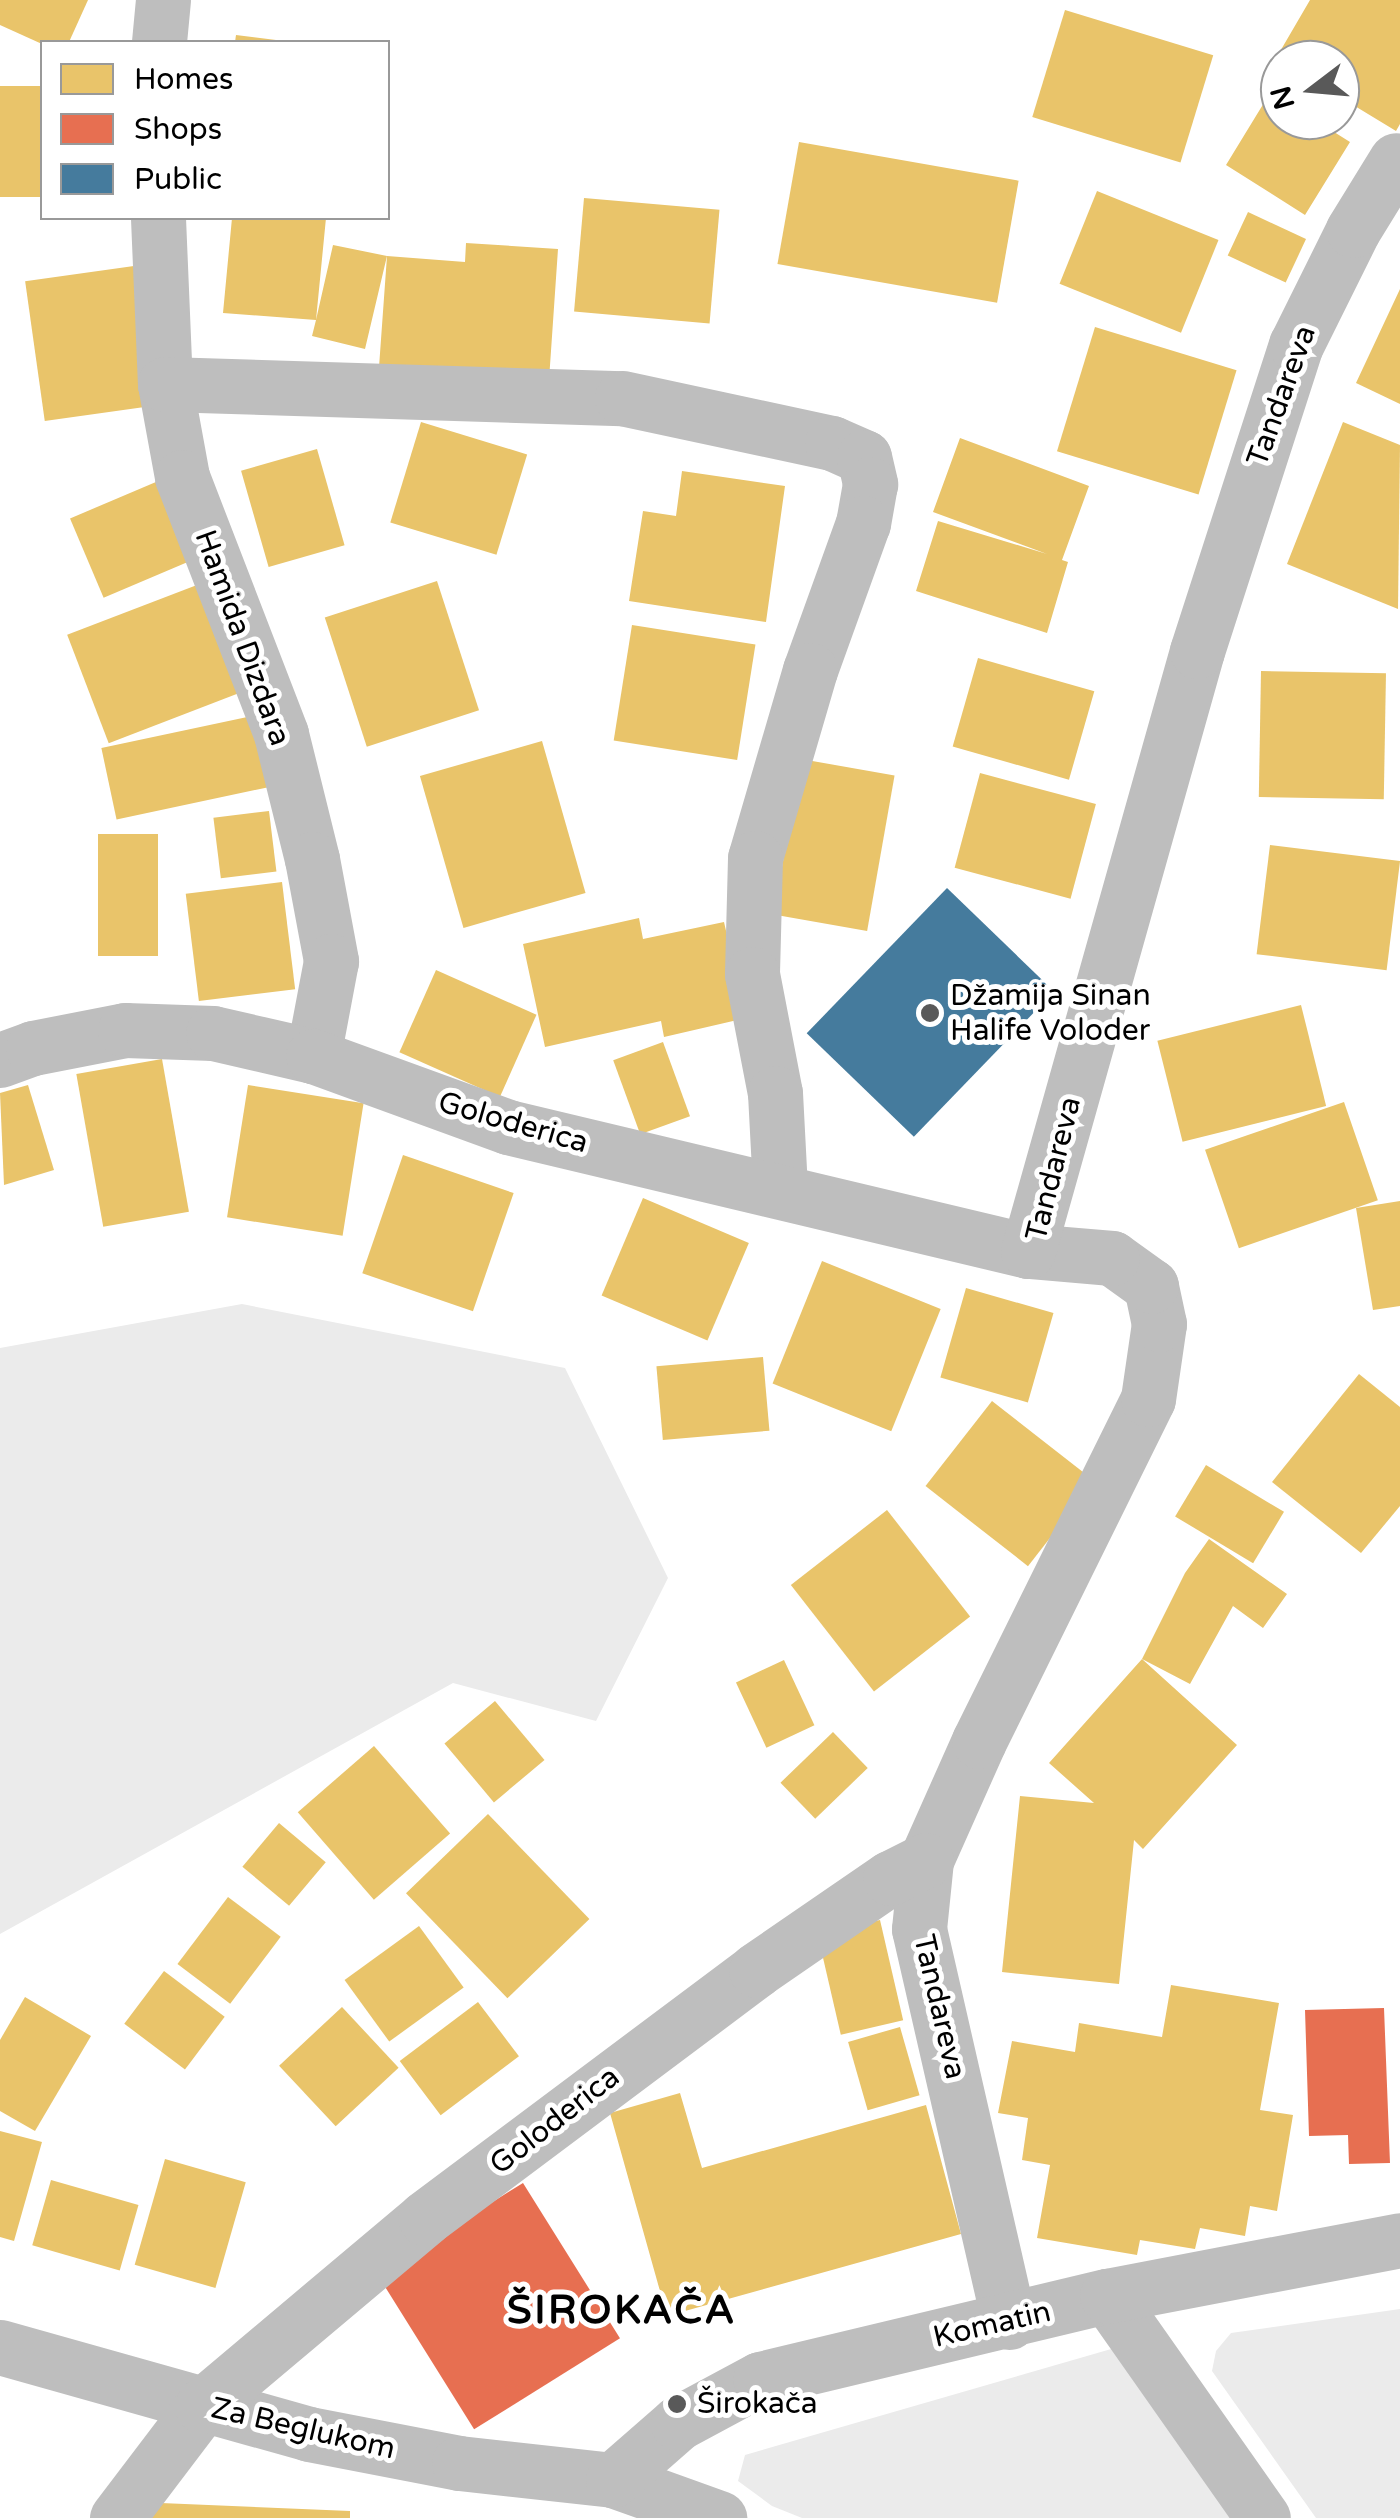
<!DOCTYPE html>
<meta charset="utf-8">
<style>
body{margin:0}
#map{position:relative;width:1400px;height:2518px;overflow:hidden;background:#fff;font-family:"Varela Round",sans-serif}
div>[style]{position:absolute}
.green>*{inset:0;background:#ebebeb}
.homes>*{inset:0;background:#e9c46a;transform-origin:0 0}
.shops>*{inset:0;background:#e76f51;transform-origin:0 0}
.public>*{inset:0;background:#457b9d;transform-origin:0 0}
.minor>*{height:55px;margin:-27.5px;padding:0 27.5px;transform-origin:27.5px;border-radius:27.5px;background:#bebebe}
.dots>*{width:28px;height:28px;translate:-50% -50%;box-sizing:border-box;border:5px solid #fff;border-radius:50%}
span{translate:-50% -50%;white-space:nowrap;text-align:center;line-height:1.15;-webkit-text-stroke:10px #fff;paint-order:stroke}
.street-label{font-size:30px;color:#000}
.poi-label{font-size:30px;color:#000}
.left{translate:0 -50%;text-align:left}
.district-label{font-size:40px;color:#000;font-weight:700;letter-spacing:2.5px}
.legend{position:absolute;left:40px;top:40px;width:350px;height:180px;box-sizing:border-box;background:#fff;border:2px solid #999;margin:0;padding:12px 18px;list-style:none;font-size:30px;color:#000}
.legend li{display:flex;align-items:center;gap:20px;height:50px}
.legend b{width:50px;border:2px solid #999}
.north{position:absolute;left:1260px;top:40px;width:100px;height:100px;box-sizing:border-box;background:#fff;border:2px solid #999;border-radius:50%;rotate:254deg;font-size:28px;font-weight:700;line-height:40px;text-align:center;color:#000}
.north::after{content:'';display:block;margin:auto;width:35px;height:45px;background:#595959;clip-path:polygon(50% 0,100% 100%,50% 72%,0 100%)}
</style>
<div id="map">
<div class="green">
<i style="clip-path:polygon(242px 1304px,565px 1368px,668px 1578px,596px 1721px,453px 1683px,0 1934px,0 1348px)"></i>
<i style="clip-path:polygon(1400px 2309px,1400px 2518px,1316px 2518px,1212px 2371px,1216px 2351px,1231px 2333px)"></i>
<i style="clip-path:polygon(1132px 2343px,1252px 2518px,802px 2518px,772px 2506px,738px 2481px,745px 2455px)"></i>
</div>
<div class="homes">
<i style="clip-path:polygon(0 0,88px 0,69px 42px,42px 44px,0 25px)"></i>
<i style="clip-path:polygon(1310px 0,1400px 0,1400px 124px,1396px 131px,1340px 97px,1340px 60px,1275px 60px)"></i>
<i style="left:1065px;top:10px;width:155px;height:112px;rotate:17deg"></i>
<i style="clip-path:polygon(236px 35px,276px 40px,276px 42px,235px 42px)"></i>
<i style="left:42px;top:86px;width:111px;height:42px;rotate:90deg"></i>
<i style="clip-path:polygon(1270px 93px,1280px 99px,1280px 120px,1315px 120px,1350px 142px,1305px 215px,1226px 165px)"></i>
<i style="left:799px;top:142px;width:223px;height:124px;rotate:10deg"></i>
<i style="left:1097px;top:191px;width:131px;height:100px;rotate:22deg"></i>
<i style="left:584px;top:198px;width:136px;height:114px;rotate:5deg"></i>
<i style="left:1248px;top:212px;width:64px;height:48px;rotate:25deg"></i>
<i style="clip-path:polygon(232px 218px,326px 218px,316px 320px,333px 245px,387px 256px,365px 349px,312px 336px,316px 320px,223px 313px)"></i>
<i style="clip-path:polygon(466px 243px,558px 249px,549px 380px,378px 381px,387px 256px,465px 262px)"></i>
<i style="left:141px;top:265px;width:141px;height:117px;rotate:82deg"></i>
<i style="clip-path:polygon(1400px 289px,1400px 404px,1356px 383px)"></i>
<i style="left:1095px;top:327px;width:148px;height:130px;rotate:17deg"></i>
<i style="left:421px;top:422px;width:111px;height:105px;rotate:17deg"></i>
<i style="clip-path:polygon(1343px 422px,1400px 445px,1398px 609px,1287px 564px)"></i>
<i style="clip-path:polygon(960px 438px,1089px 486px,1062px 560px,1068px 562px,1047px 633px,916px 591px,938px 521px,1047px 554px,933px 512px)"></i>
<i style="left:317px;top:449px;width:100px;height:79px;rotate:74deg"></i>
<i style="clip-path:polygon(682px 471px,785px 486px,766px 622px,629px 601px,643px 511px,676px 516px)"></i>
<i style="left:163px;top:479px;width:86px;height:101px;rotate:67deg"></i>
<i style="left:210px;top:580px;width:116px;height:153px;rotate:69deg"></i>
<i style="left:437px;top:581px;width:136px;height:118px;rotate:72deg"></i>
<i style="left:632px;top:625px;width:125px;height:117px;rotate:9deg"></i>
<i style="left:978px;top:658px;width:121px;height:92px;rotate:16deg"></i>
<i style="left:1261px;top:671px;width:125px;height:126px;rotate:1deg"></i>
<i style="left:252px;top:716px;width:73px;height:154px;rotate:78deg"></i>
<i style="left:542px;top:741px;width:158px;height:127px;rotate:74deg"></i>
<i style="left:801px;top:759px;width:95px;height:158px;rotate:10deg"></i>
<i style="left:980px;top:773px;width:120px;height:98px;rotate:15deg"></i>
<i style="left:269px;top:811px;width:61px;height:56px;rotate:83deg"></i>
<i style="left:98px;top:834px;width:60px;height:122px"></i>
<i style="left:1270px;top:845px;width:131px;height:110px;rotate:7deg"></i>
<i style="left:282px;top:882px;width:108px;height:97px;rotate:83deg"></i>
<i style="clip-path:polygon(639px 918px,643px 939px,724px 922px,746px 1018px,664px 1037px,661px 1021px,545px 1047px,523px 944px)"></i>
<i style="left:436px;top:970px;width:110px;height:90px;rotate:24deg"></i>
<i style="left:1301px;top:1005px;width:104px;height:148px;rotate:76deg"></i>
<i style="left:663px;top:1042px;width:79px;height:53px;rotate:70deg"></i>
<i style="left:162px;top:1059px;width:155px;height:87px;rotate:80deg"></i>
<i style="clip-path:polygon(28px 1085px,54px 1170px,4px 1185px,0 1093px)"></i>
<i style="left:248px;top:1085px;width:117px;height:134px;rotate:9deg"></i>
<i style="left:1344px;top:1102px;width:104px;height:147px;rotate:71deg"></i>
<i style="left:403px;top:1155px;width:117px;height:125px;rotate:19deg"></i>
<i style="left:643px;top:1198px;width:115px;height:106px;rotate:23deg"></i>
<i style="clip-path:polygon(1400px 1201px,1400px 1306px,1373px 1310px,1356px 1208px)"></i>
<i style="left:822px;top:1261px;width:128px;height:132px;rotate:22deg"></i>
<i style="left:966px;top:1288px;width:91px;height:93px;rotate:16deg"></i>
<i style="left:763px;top:1357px;width:74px;height:107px;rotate:85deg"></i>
<i style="clip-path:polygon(1359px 1374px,1400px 1407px,1400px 1506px,1361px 1553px,1272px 1482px)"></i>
<i style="left:992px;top:1401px;width:130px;height:108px;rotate:38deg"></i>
<i style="left:1206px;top:1465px;width:91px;height:60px;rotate:31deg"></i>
<i style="left:887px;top:1510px;width:135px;height:122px;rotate:52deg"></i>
<i style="clip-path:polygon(1209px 1539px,1287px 1594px,1263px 1628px,1233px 1606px,1190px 1684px,1142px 1659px,1185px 1573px)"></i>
<i style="clip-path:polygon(1142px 1659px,1237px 1745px,1143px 1849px,1134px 1840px,1119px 1984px,1002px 1972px,1020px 1796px,1094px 1803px,1049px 1763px)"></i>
<i style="left:784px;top:1660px;width:72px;height:53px;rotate:65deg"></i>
<i style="left:495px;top:1701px;width:77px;height:66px;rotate:50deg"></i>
<i style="left:833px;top:1732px;width:50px;height:73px;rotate:46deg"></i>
<i style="left:374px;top:1746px;width:116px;height:101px;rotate:49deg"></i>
<i style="left:488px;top:1814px;width:146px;height:114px;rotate:46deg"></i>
<i style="left:279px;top:1823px;width:61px;height:57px;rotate:40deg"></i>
<i style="left:228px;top:1897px;width:66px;height:84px;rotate:37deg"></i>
<i style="left:880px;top:1920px;width:103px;height:64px;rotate:77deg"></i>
<i style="left:419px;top:1926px;width:76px;height:92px;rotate:54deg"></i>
<i style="left:164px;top:1971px;width:76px;height:66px;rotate:37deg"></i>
<i style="clip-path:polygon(1171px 1985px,1279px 2003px,1260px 2110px,1293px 2115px,1277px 2211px,1250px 2206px,1245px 2236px,1200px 2228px,1195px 2249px,1140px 2240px,1137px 2255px,1037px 2238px,1050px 2165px,1022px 2160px,1028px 2118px,998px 2113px,1012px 2041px,1075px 2052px,1079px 2023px,1162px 2037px)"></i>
<i style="clip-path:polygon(25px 1997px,91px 2036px,35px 2131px,0 2111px,0 2040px)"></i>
<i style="left:478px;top:2002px;width:68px;height:98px;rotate:53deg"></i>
<i style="left:342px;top:2007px;width:83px;height:86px;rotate:47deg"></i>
<i style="left:900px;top:2027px;width:71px;height:54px;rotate:74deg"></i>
<i style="clip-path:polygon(680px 2093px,702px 2168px,926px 2105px,961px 2234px,667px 2316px,610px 2113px)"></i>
<i style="clip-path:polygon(0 2131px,42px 2142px,14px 2241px,0 2237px)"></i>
<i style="left:165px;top:2159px;width:84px;height:110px;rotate:16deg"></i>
<i style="left:51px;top:2180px;width:91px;height:68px;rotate:16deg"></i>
<i style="clip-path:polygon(137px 2502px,350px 2511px,350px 2518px,136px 2518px)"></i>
</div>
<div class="shops">
<i style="clip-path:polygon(1384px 2008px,1390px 2163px,1349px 2164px,1348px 2135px,1309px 2136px,1305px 2010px)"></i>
<i style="left:523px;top:2183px;width:183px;height:172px;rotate:58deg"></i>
</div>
<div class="public">
<i style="left:947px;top:888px;width:149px;height:202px;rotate:44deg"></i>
</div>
<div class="minor">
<i style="left:159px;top:42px;width:42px;rotate:-84.6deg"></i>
<i style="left:158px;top:218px;width:166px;rotate:87.6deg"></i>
<i style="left:165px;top:384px;width:95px;rotate:79.6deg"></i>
<i style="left:182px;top:477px;width:275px;rotate:68.9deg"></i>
<i style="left:281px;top:734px;width:129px;rotate:76.1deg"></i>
<i style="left:312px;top:859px;width:104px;rotate:79.4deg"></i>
<i style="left:331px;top:961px;width:97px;rotate:100.7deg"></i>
<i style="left:165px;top:384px;width:457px;rotate:1.8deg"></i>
<i style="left:622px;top:398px;width:215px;rotate:12.1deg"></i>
<i style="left:832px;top:443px;width:35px;rotate:24deg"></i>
<i style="left:864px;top:457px;width:28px;rotate:77deg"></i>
<i style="left:870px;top:484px;width:40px;rotate:100deg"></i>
<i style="left:863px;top:523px;width:156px;rotate:109.8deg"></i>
<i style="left:810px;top:670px;width:196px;rotate:106.3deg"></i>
<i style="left:755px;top:858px;width:116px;rotate:91.5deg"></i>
<i style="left:752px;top:974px;width:121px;rotate:79.1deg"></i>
<i style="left:775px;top:1093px;width:97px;rotate:87deg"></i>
<i style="left:0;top:1060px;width:35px;rotate:-20deg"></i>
<i style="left:33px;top:1048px;width:94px;rotate:-11.1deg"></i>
<i style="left:125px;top:1030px;width:88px;rotate:2deg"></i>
<i style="left:213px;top:1033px;width:103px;rotate:13deg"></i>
<i style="left:313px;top:1056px;width:208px;rotate:20deg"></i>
<i style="left:508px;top:1127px;width:535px;rotate:13.41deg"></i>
<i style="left:1107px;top:2296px;width:271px;rotate:54.9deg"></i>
<i style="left:1009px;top:2322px;width:403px;rotate:-102.9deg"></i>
<i style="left:919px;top:1929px;width:69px;rotate:-84.2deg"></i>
<i style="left:926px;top:1860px;width:130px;rotate:-66deg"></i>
<i style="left:979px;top:1741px;width:381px;rotate:-63.7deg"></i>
<i style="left:1148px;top:1399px;width:76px;rotate:-81.7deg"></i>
<i style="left:1159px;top:1324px;width:39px;rotate:-102deg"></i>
<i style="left:1151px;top:1286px;width:48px;rotate:-144.3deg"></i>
<i style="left:1112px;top:1258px;width:84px;rotate:-175.2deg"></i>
<i style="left:1028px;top:1251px;width:623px;rotate:-74.27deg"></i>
<i style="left:1197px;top:651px;width:322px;rotate:-72.1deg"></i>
<i style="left:1296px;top:345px;width:128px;rotate:-63.6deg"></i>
<i style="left:1353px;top:230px;width:82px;rotate:-58.4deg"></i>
<i style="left:0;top:2347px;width:321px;rotate:15.7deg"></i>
<i style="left:309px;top:2434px;width:153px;rotate:10.9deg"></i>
<i style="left:459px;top:2463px;width:155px;rotate:6.3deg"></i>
<i style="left:613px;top:2480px;width:113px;rotate:19.7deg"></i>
<i style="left:613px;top:2480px;width:86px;rotate:-41.2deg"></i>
<i style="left:678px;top:2423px;width:93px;rotate:-28.2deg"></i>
<i style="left:760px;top:2379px;width:357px;rotate:-13.5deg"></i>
<i style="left:1107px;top:2296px;width:298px;rotate:-10.8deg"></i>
<i style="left:117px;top:2518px;width:141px;rotate:-52.8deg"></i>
<i style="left:202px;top:2406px;width:292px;rotate:-40.1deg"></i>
<i style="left:425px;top:2218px;width:414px;rotate:-36.8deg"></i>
<i style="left:756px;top:1970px;width:163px;rotate:-34.5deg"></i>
<i style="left:890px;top:1878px;width:40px;rotate:-26.6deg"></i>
</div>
<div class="dots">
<i style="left:930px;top:1013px;background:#595959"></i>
<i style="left:677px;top:2404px;background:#595959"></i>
</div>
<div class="street-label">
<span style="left:1282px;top:396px;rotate:-70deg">Tandareva</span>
<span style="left:242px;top:638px;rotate:70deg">Hamida Dizdara</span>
<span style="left:513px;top:1123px;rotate:16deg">Goloderica</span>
<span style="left:1054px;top:1169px;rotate:-76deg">Tandareva</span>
<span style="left:939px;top:2007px;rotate:77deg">Tandareva</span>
<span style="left:555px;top:2121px;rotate:-38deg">Goloderica</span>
<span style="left:992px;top:2325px;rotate:-13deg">Komatin</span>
<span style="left:303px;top:2429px;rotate:13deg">Za Beglukom</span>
</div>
<div class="poi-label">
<span class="left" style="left:950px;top:1013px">Džamija Sinan<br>Halife Voloder</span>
<span class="left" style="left:697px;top:2404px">Širokača</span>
</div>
<div class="district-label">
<span style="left:622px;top:2310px">ŠIROKAČA</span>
</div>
<ul class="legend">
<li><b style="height:28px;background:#e9c46a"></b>Homes</li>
<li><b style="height:28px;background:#e76f51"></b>Shops</li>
<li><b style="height:28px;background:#457b9d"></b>Public</li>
</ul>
<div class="north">N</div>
</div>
